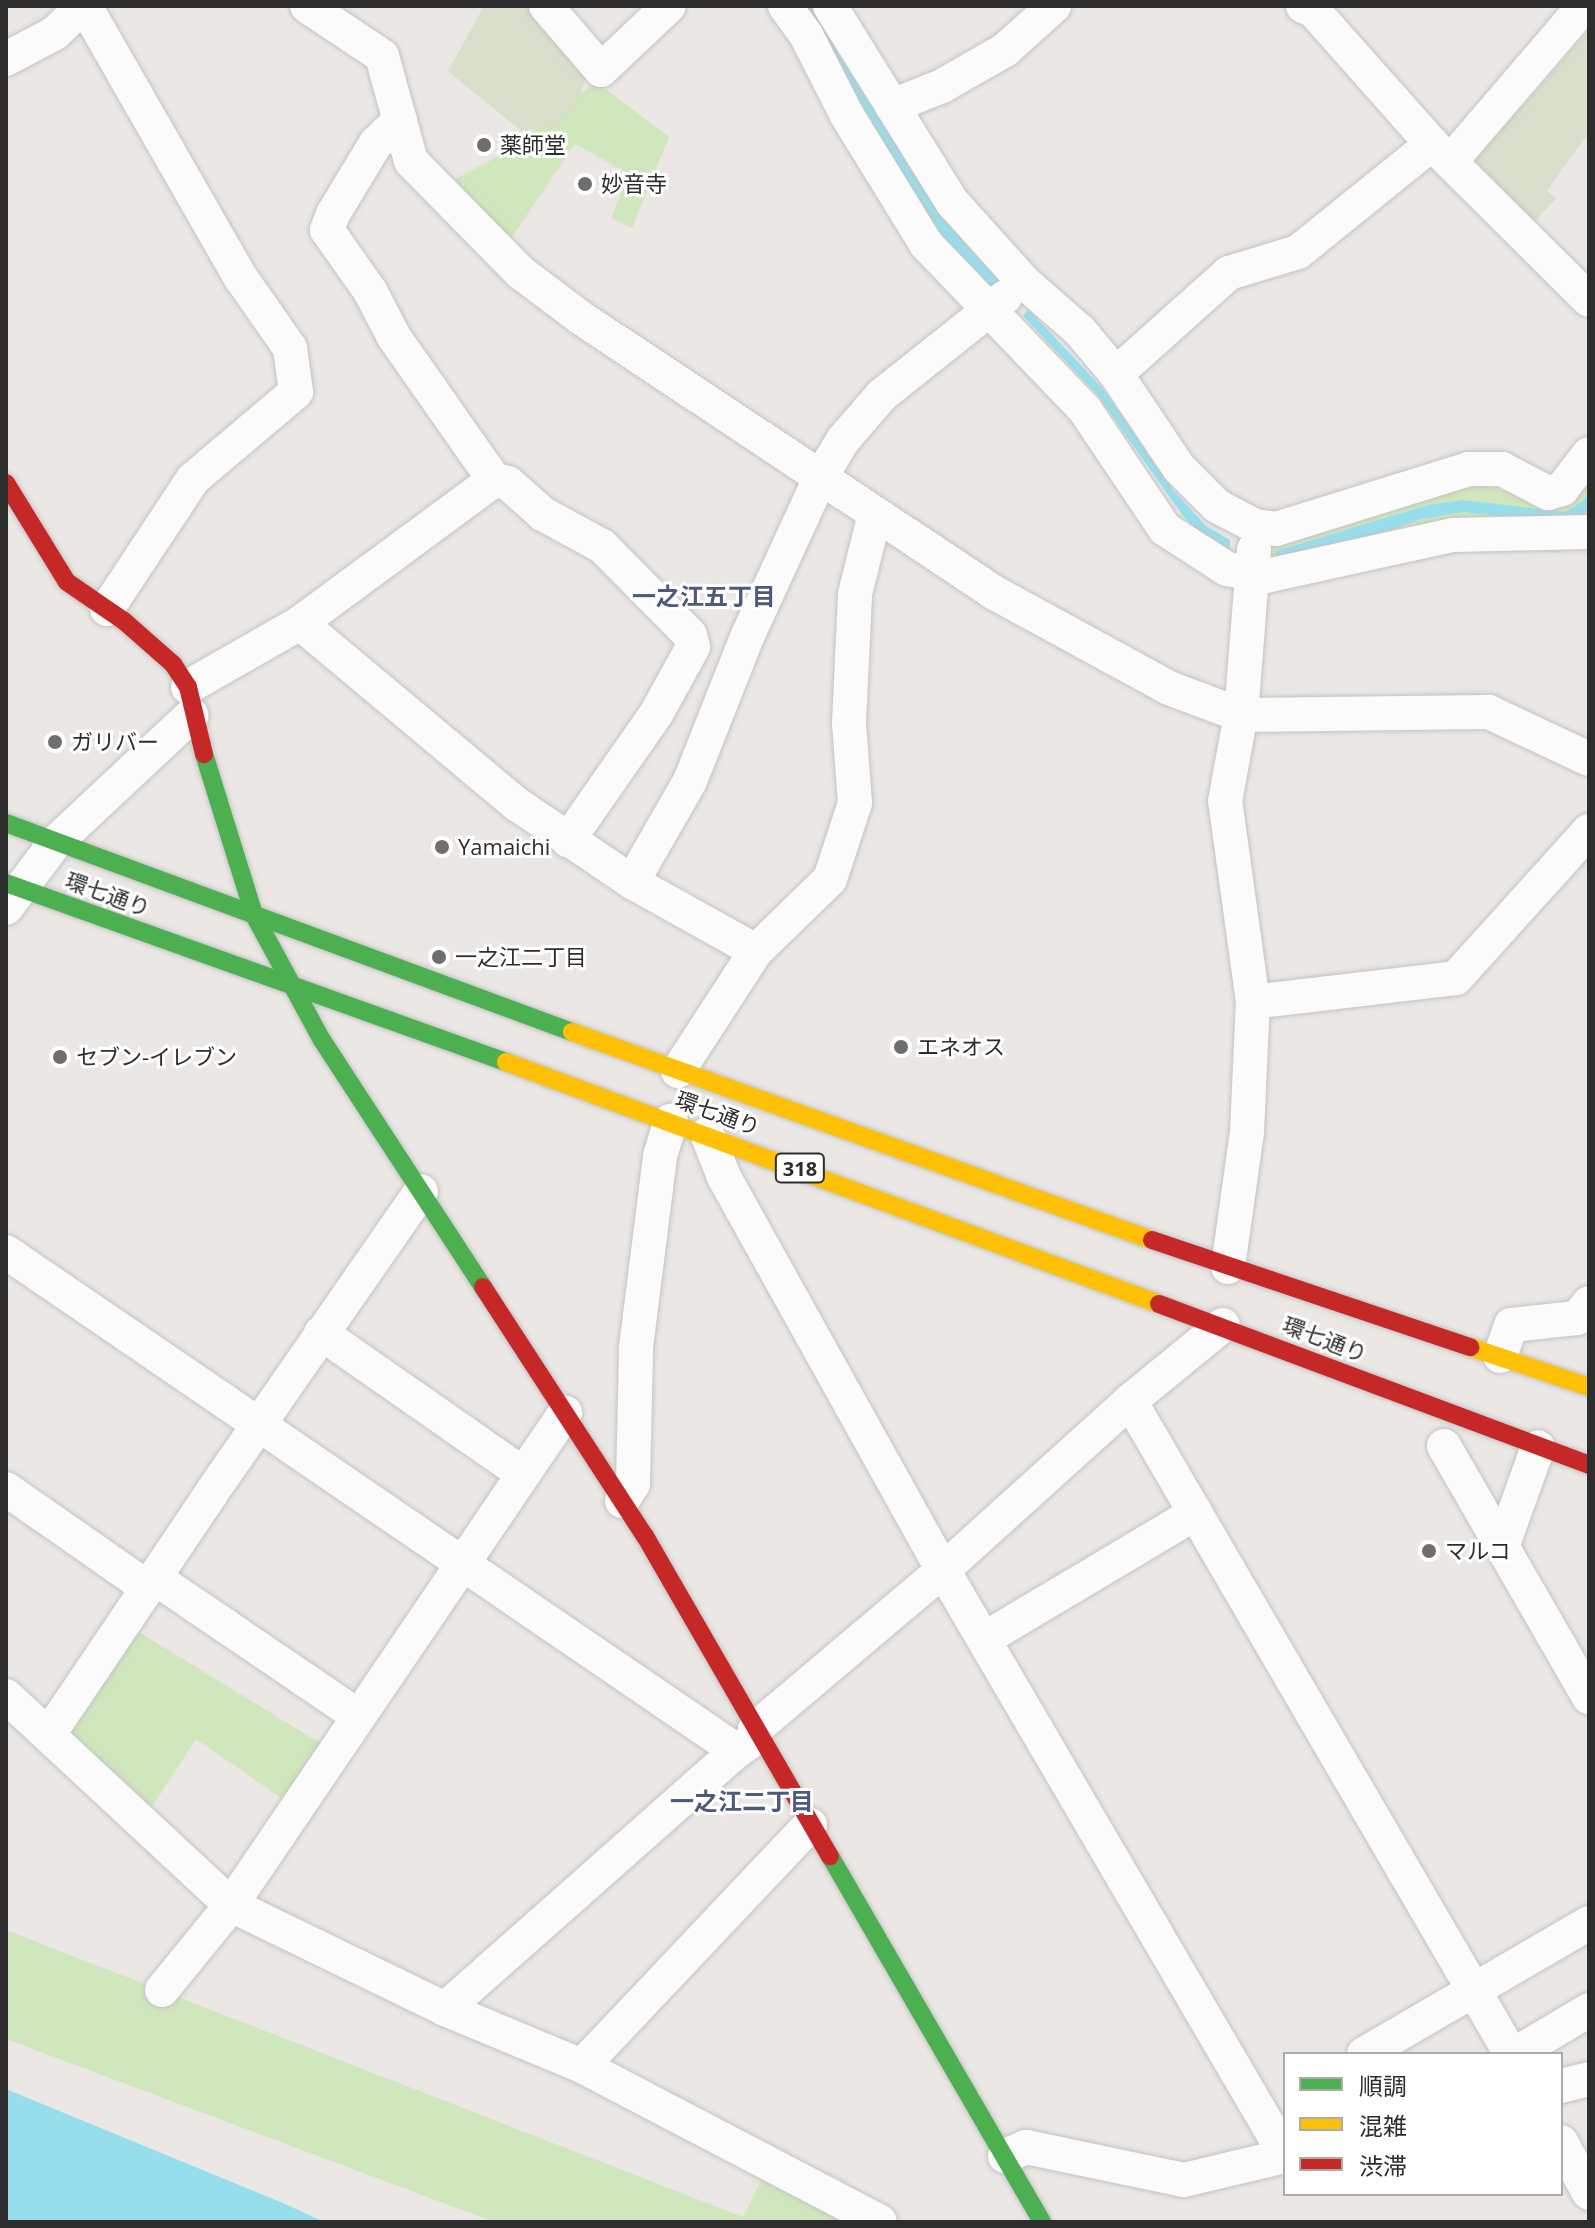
<!DOCTYPE html>
<meta charset="utf-8">
<style>
body{margin:0}
#map{position:relative;width:1595px;height:2228px;overflow:hidden;background:#eae7e4;font-family:"Open Sans","Noto Sans JP",sans-serif}
div>[style]{position:absolute}
.green>*{inset:0;background:#d0e6bc}
.cemetery>*{inset:0;background:#d8dfcb}
.water>*{inset:0;background:#97deec}
.river>*{height:52px;margin:-26px;padding:0 26px;transform-origin:26px;border-radius:26px;background:#97deec}
.roads{filter:drop-shadow(0 0 2px #c4c4c4) drop-shadow(0 0 2px #c4c4c4)}
.street>*{height:34px;margin:-17px;padding:0 17px;transform-origin:17px;border-radius:17px;background:#fcfbfb}
.fast>*{height:18px;margin:-9px;padding:0 9px;transform-origin:9px;border-radius:9px;background:#4caf50}
.slow>*{height:18px;margin:-9px;padding:0 9px;transform-origin:9px;border-radius:9px;background:#ffc107}
.jam>*{height:18px;margin:-9px;padding:0 9px;transform-origin:9px;border-radius:9px;background:#c62828}
.dots>*{width:22px;height:22px;translate:-50% -50%;box-sizing:border-box;border:4px solid #fff;border-radius:50%}
span{translate:-50% -50%;white-space:nowrap;text-align:center;line-height:1.15;-webkit-text-stroke:6px #fff;paint-order:stroke}
.shield-label span{padding:2px 6px;background:#fff;border:2px solid;border-radius:6px;-webkit-text-stroke-width:0}
.shield-label{font-size:20px;color:#2d2d2d;font-weight:700}
.poi-label{font-size:22px;color:#2d2d2d}
.left{translate:0 -50%;text-align:left}
.street-label{font-size:22px;color:#2d2d2d}
.neighbourhood-label{font-size:24px;color:#4c5a7f;font-weight:700}
.frame{position:absolute;inset:0;border:8px solid #2d2d2d;pointer-events:none}
.legend{position:absolute;left:1283px;top:2052px;width:280px;height:144px;box-sizing:border-box;background:#fff;border:2px solid #ababab;margin:0;padding:10px 14px;list-style:none;font-size:24px;color:#2d2d2d}
.legend li{display:flex;align-items:center;gap:16px;height:40px}
.legend b{width:40px;border:2px solid #ababab}
</style>
<div id="map">
<div class="green">
<i style="clip-path:polygon(775px 6px,821px 6px,1008px 277px,978px 310px)"></i>
<i style="clip-path:polygon(596px 82px,669px 137px,632px 228px,611px 218px,629px 174px,575px 144px,506px 246px,446px 184px,506px 152px)"></i>
<i style="clip-path:polygon(1589px 484px,1589px 542px,1556px 553px,1436px 541px,1263px 590px,1268px 545px,1413px 499px,1483px 485px,1552px 505px,1570px 502px)"></i>
<i style="clip-path:polygon(134px 1629px,328px 1748px,290px 1804px,196px 1739px,150px 1810px,62px 1731px)"></i>
<i style="clip-path:polygon(6px 1930px,743px 2217px,764px 2175px,851px 2222px,494px 2222px,6px 2039px)"></i>
</div>
<div class="cemetery">
<i style="clip-path:polygon(484px 6px,530px 6px,552px 29px,585px 79px,579px 101px,554px 127px,521px 131px,448px 71px)"></i>
<i style="clip-path:polygon(1589px 31px,1589px 132px,1547px 191px,1556px 199px,1532px 224px,1472px 162px)"></i>
</div>
<div class="water">
<i style="clip-path:polygon(1028px 309px,1105px 391px,1173px 490px,1206px 526px,1230px 540px,1230px 549px,1200px 533px,1183px 516px,1098px 396px,1023px 316px)"></i>
<i style="clip-path:polygon(1589px 492px,1589px 510px,1568px 524px,1463px 512px,1422px 519px,1352px 543px,1275px 560px,1276px 551px,1428px 505px,1463px 500px,1565px 512px,1583px 501px)"></i>
<i style="clip-path:polygon(6px 2089px,283px 2203px,324px 2222px,6px 2222px)"></i>
</div>
<div class="river">
<i style="left:808px;top:6px;width:307px;rotate:57.9deg"></i>
<i style="left:971px;top:266px;width:34px;rotate:40deg"></i>
</div>
<div class="roads">
<div class="street">
<i style="left:85px;top:6px;width:314px;rotate:60.2deg"></i>
<i style="left:241px;top:278px;width:85px;rotate:55deg"></i>
<i style="left:290px;top:348px;width:44px;rotate:82.2deg"></i>
<i style="left:296px;top:392px;width:135px;rotate:139.8deg"></i>
<i style="left:193px;top:479px;width:156px;rotate:123.5deg"></i>
<i style="left:307px;top:6px;width:90px;rotate:33.7deg"></i>
<i style="left:382px;top:56px;width:109px;rotate:74.6deg"></i>
<i style="left:411px;top:161px;width:156px;rotate:45.5deg"></i>
<i style="left:520px;top:272px;width:76px;rotate:37deg"></i>
<i style="left:581px;top:318px;width:495px;rotate:33.6deg"></i>
<i style="left:993px;top:592px;width:200px;rotate:28.6deg"></i>
<i style="left:1169px;top:688px;width:77px;rotate:20.6deg"></i>
<i style="left:1241px;top:715px;width:248px;rotate:-0.7deg"></i>
<i style="left:1489px;top:712px;width:110px;rotate:25.2deg"></i>
<i style="left:546px;top:6px;width:84px;rotate:49.3deg"></i>
<i style="left:601px;top:70px;width:93px;rotate:-43.3deg"></i>
<i style="left:785px;top:6px;width:36px;rotate:54deg"></i>
<i style="left:806px;top:35px;width:92px;rotate:62.9deg"></i>
<i style="left:848px;top:117px;width:149px;rotate:58.4deg"></i>
<i style="left:926px;top:244px;width:230px;rotate:46.2deg"></i>
<i style="left:1085px;top:410px;width:143px;rotate:56.1deg"></i>
<i style="left:1165px;top:529px;width:74px;rotate:32.8deg"></i>
<i style="left:1227px;top:569px;width:40px;rotate:10deg"></i>
<i style="left:1266px;top:576px;width:191px;rotate:-12.4deg"></i>
<i style="left:1453px;top:535px;width:136px;rotate:-1.3deg"></i>
<i style="left:830px;top:6px;width:231px;rotate:58.1deg"></i>
<i style="left:952px;top:202px;width:108px;rotate:48deg"></i>
<i style="left:1024px;top:282px;width:74px;rotate:41.2deg"></i>
<i style="left:1080px;top:331px;width:56px;rotate:50.1deg"></i>
<i style="left:1116px;top:374px;width:113px;rotate:56.2deg"></i>
<i style="left:1179px;top:468px;width:54px;rotate:45deg"></i>
<i style="left:1217px;top:506px;width:43px;rotate:27.8deg"></i>
<i style="left:1255px;top:526px;width:21px;rotate:8deg"></i>
<i style="left:1276px;top:529px;width:202px;rotate:-17.3deg"></i>
<i style="left:1469px;top:469px;width:33px"></i>
<i style="left:1502px;top:469px;width:52px;rotate:27.6deg"></i>
<i style="left:1548px;top:493px;width:15px;rotate:-16deg"></i>
<i style="left:1562px;top:489px;width:44px;rotate:-52.4deg"></i>
<i style="left:1303px;top:6px;width:11px;rotate:22deg"></i>
<i style="left:1313px;top:10px;width:179px;rotate:48.4deg"></i>
<i style="left:1432px;top:144px;width:221px;rotate:44.8deg"></i>
<i style="left:6px;top:59px;width:55px;rotate:-28deg"></i>
<i style="left:55px;top:33px;width:39px;rotate:-44deg"></i>
<i style="left:892px;top:106px;width:54px;rotate:-21.8deg"></i>
<i style="left:942px;top:86px;width:73px;rotate:-29.7deg"></i>
<i style="left:1005px;top:50px;width:66px;rotate:-41.9deg"></i>
<i style="left:400px;top:120px;width:33px;rotate:136deg"></i>
<i style="left:376px;top:143px;width:83px;rotate:121.2deg"></i>
<i style="left:333px;top:214px;width:17px;rotate:111deg"></i>
<i style="left:327px;top:230px;width:75px;rotate:54.8deg"></i>
<i style="left:370px;top:291px;width:52px;rotate:62.4deg"></i>
<i style="left:394px;top:337px;width:174px;rotate:55deg"></i>
<i style="left:494px;top:480px;width:14px;rotate:12deg"></i>
<i style="left:508px;top:483px;width:47px;rotate:41.5deg"></i>
<i style="left:543px;top:514px;width:67px;rotate:28.5deg"></i>
<i style="left:602px;top:546px;width:125px;rotate:45.3deg"></i>
<i style="left:690px;top:635px;width:12px;rotate:76deg"></i>
<i style="left:693px;top:647px;width:77px;rotate:118.9deg"></i>
<i style="left:656px;top:714px;width:154px;rotate:124.9deg"></i>
<i style="left:1451px;top:161px;width:204px;rotate:-49.4deg"></i>
<i style="left:1116px;top:374px;width:152px;rotate:-41.8deg"></i>
<i style="left:1229px;top:273px;width:72px;rotate:-16.9deg"></i>
<i style="left:1298px;top:252px;width:172px;rotate:-38.9deg"></i>
<i style="left:300px;top:623px;width:241px;rotate:-36.4deg"></i>
<i style="left:188px;top:687px;width:129px;rotate:-29.7deg"></i>
<i style="left:300px;top:623px;width:284px;rotate:39.9deg"></i>
<i style="left:518px;top:805px;width:138px;rotate:34deg"></i>
<i style="left:632px;top:882px;width:142px;rotate:29.1deg"></i>
<i style="left:632px;top:882px;width:116px;rotate:-60.1deg"></i>
<i style="left:690px;top:781px;width:155px;rotate:-68.4deg"></i>
<i style="left:747px;top:637px;width:175px;rotate:-65.3deg"></i>
<i style="left:820px;top:478px;width:44px;rotate:-58.8deg"></i>
<i style="left:843px;top:440px;width:60px;rotate:-49.1deg"></i>
<i style="left:882px;top:395px;width:157px;rotate:-38.5deg"></i>
<i style="left:6px;top:908px;width:81px;rotate:-53deg"></i>
<i style="left:55px;top:843px;width:187px;rotate:-43.1deg"></i>
<i style="left:1253px;top:1002px;width:204px;rotate:-6.7deg"></i>
<i style="left:1456px;top:978px;width:198px;rotate:-47.9deg"></i>
<i style="left:678px;top:1071px;width:143px;rotate:-57deg"></i>
<i style="left:756px;top:951px;width:103px;rotate:-44.2deg"></i>
<i style="left:830px;top:879px;width:80px;rotate:-71.8deg"></i>
<i style="left:855px;top:803px;width:80px;rotate:-94.3deg"></i>
<i style="left:849px;top:723px;width:129px;rotate:-87.3deg"></i>
<i style="left:855px;top:594px;width:82px;rotate:-76deg"></i>
<i style="left:707px;top:1134px;width:46px;rotate:68.4deg"></i>
<i style="left:724px;top:1177px;width:450px;rotate:60.9deg"></i>
<i style="left:943px;top:1570px;width:677px;rotate:59.65deg"></i>
<i style="left:6px;top:1252px;width:885px;rotate:34.32deg"></i>
<i style="left:1228px;top:1267px;width:136px;rotate:-82deg"></i>
<i style="left:1247px;top:1132px;width:130px;rotate:-87.4deg"></i>
<i style="left:1253px;top:1002px;width:203px;rotate:-97.9deg"></i>
<i style="left:1225px;top:801px;width:87px;rotate:-79.5deg"></i>
<i style="left:1241px;top:715px;width:166px;rotate:-85.5deg"></i>
<i style="left:321px;top:1333px;width:246px;rotate:34.9deg"></i>
<i style="left:1500px;top:1356px;width:33px;rotate:-70deg"></i>
<i style="left:1511px;top:1325px;width:66px;rotate:-6.1deg"></i>
<i style="left:1577px;top:1318px;width:19px;rotate:-51deg"></i>
<i style="left:1130px;top:1401px;width:756px;rotate:59.74deg"></i>
<i style="left:1444px;top:1446px;width:290px;rotate:60deg"></i>
<i style="left:6px;top:1489px;width:173px;rotate:34.9deg"></i>
<i style="left:622px;top:1501px;width:20px;rotate:-57deg"></i>
<i style="left:633px;top:1484px;width:137px;rotate:-88.7deg"></i>
<i style="left:636px;top:1347px;width:193px;rotate:-82.8deg"></i>
<i style="left:660px;top:1156px;width:37px;rotate:-73deg"></i>
<i style="left:1502px;top:1547px;width:106px;rotate:-70.2deg"></i>
<i style="left:155px;top:1578px;width:245px;rotate:34.2deg"></i>
<i style="left:986px;top:1638px;width:244px;rotate:-30.8deg"></i>
<i style="left:6px;top:1696px;width:307px;rotate:42.9deg"></i>
<i style="left:231px;top:1905px;width:238px;rotate:25.9deg"></i>
<i style="left:445px;top:2009px;width:148px;rotate:22.6deg"></i>
<i style="left:582px;top:2066px;width:336px;rotate:27.6deg"></i>
<i style="left:755px;top:1729px;width:246px;rotate:-40.2deg"></i>
<i style="left:943px;top:1570px;width:252px;rotate:-42.1deg"></i>
<i style="left:1130px;top:1401px;width:120px;rotate:-39.3deg"></i>
<i style="left:49px;top:1734px;width:292px;rotate:-56deg"></i>
<i style="left:212px;top:1492px;width:366px;rotate:-55.2deg"></i>
<i style="left:162px;top:1990px;width:109px;rotate:-50.9deg"></i>
<i style="left:231px;top:1905px;width:595px;rotate:-55.83deg"></i>
<i style="left:445px;top:2009px;width:390px;rotate:-41.5deg"></i>
<i style="left:737px;top:1751px;width:19px;rotate:-35deg"></i>
<i style="left:1364px;top:2054px;width:260px;rotate:-30.2deg"></i>
<i style="left:1515px;top:2054px;width:86px;rotate:-30.7deg"></i>
<i style="left:582px;top:2066px;width:332px;rotate:-46.6deg"></i>
<i style="left:1561px;top:2086px;width:29px;rotate:-14deg"></i>
<i style="left:1561px;top:2142px;width:58px;rotate:61.2deg"></i>
<i style="left:1005px;top:2156px;width:23px;rotate:-23deg"></i>
<i style="left:1026px;top:2147px;width:161px;rotate:11.8deg"></i>
<i style="left:1184px;top:2180px;width:104px;rotate:-13.4deg"></i>
</div>
<div class="fast">
<i style="left:204px;top:754px;width:169px;rotate:72.7deg"></i>
<i style="left:254px;top:915px;width:142px;rotate:61.5deg"></i>
<i style="left:322px;top:1040px;width:295px;rotate:56.9deg"></i>
<i style="left:6px;top:823px;width:603px;rotate:20.27deg"></i>
<i style="left:6px;top:883px;width:531px;rotate:19.7deg"></i>
<i style="left:830px;top:1856px;width:423px;rotate:59.9deg"></i>
</div>
<div class="slow">
<i style="left:572px;top:1032px;width:616px;rotate:19.73deg"></i>
<i style="left:506px;top:1062px;width:696px;rotate:20.33deg"></i>
<i style="left:1470px;top:1347px;width:126px;rotate:18.6deg"></i>
</div>
<div class="jam">
<i style="left:6px;top:483px;width:116px;rotate:58.4deg"></i>
<i style="left:67px;top:582px;width:69px;rotate:34.4deg"></i>
<i style="left:124px;top:621px;width:65px;rotate:41.3deg"></i>
<i style="left:173px;top:664px;width:27px;rotate:57deg"></i>
<i style="left:188px;top:687px;width:69px;rotate:76.6deg"></i>
<i style="left:1152px;top:1240px;width:336px;rotate:18.6deg"></i>
<i style="left:483px;top:1287px;width:297px;rotate:57deg"></i>
<i style="left:645px;top:1536px;width:370px;rotate:60deg"></i>
<i style="left:1159px;top:1304px;width:459px;rotate:20.5deg"></i>
</div>
</div>
<div class="dots">
<i style="left:484px;top:145px;background:#6f6e6d"></i>
<i style="left:585px;top:184px;background:#6f6e6d"></i>
<i style="left:55px;top:742px;background:#6f6e6d"></i>
<i style="left:442px;top:847px;background:#6f6e6d"></i>
<i style="left:439px;top:957px;background:#6f6e6d"></i>
<i style="left:901px;top:1047px;background:#6f6e6d"></i>
<i style="left:60px;top:1057px;background:#6f6e6d"></i>
<i style="left:1429px;top:1551px;background:#6f6e6d"></i>
</div>
<div class="shield-label">
<span style="left:800px;top:1168px">318</span>
</div>
<div class="poi-label">
<span class="left" style="left:500px;top:145px">薬師堂</span>
<span class="left" style="left:601px;top:184px">妙音寺</span>
<span class="left" style="left:71px;top:742px">ガリバー</span>
<span class="left" style="left:458px;top:847px">Yamaichi</span>
<span class="left" style="left:455px;top:957px">一之江二丁目</span>
<span class="left" style="left:917px;top:1047px">エネオス</span>
<span class="left" style="left:76px;top:1057px">セブン-イレブン</span>
<span class="left" style="left:1445px;top:1551px">マルコ</span>
</div>
<div class="street-label">
<span style="left:108px;top:894px;rotate:20deg">環七通り</span>
<span style="left:718px;top:1113px;rotate:20deg">環七通り</span>
<span style="left:1325px;top:1339px;rotate:21deg">環七通り</span>
</div>
<div class="neighbourhood-label">
<span style="left:704px;top:596px">一之江五丁目</span>
<span style="left:742px;top:1801px">一之江二丁目</span>
</div>
<div class="frame"></div>
<ul class="legend">
<li><b style="height:10px;background:#4caf50"></b>順調</li>
<li><b style="height:10px;background:#ffc107"></b>混雑</li>
<li><b style="height:10px;background:#c62828"></b>渋滞</li>
</ul>
</div>
